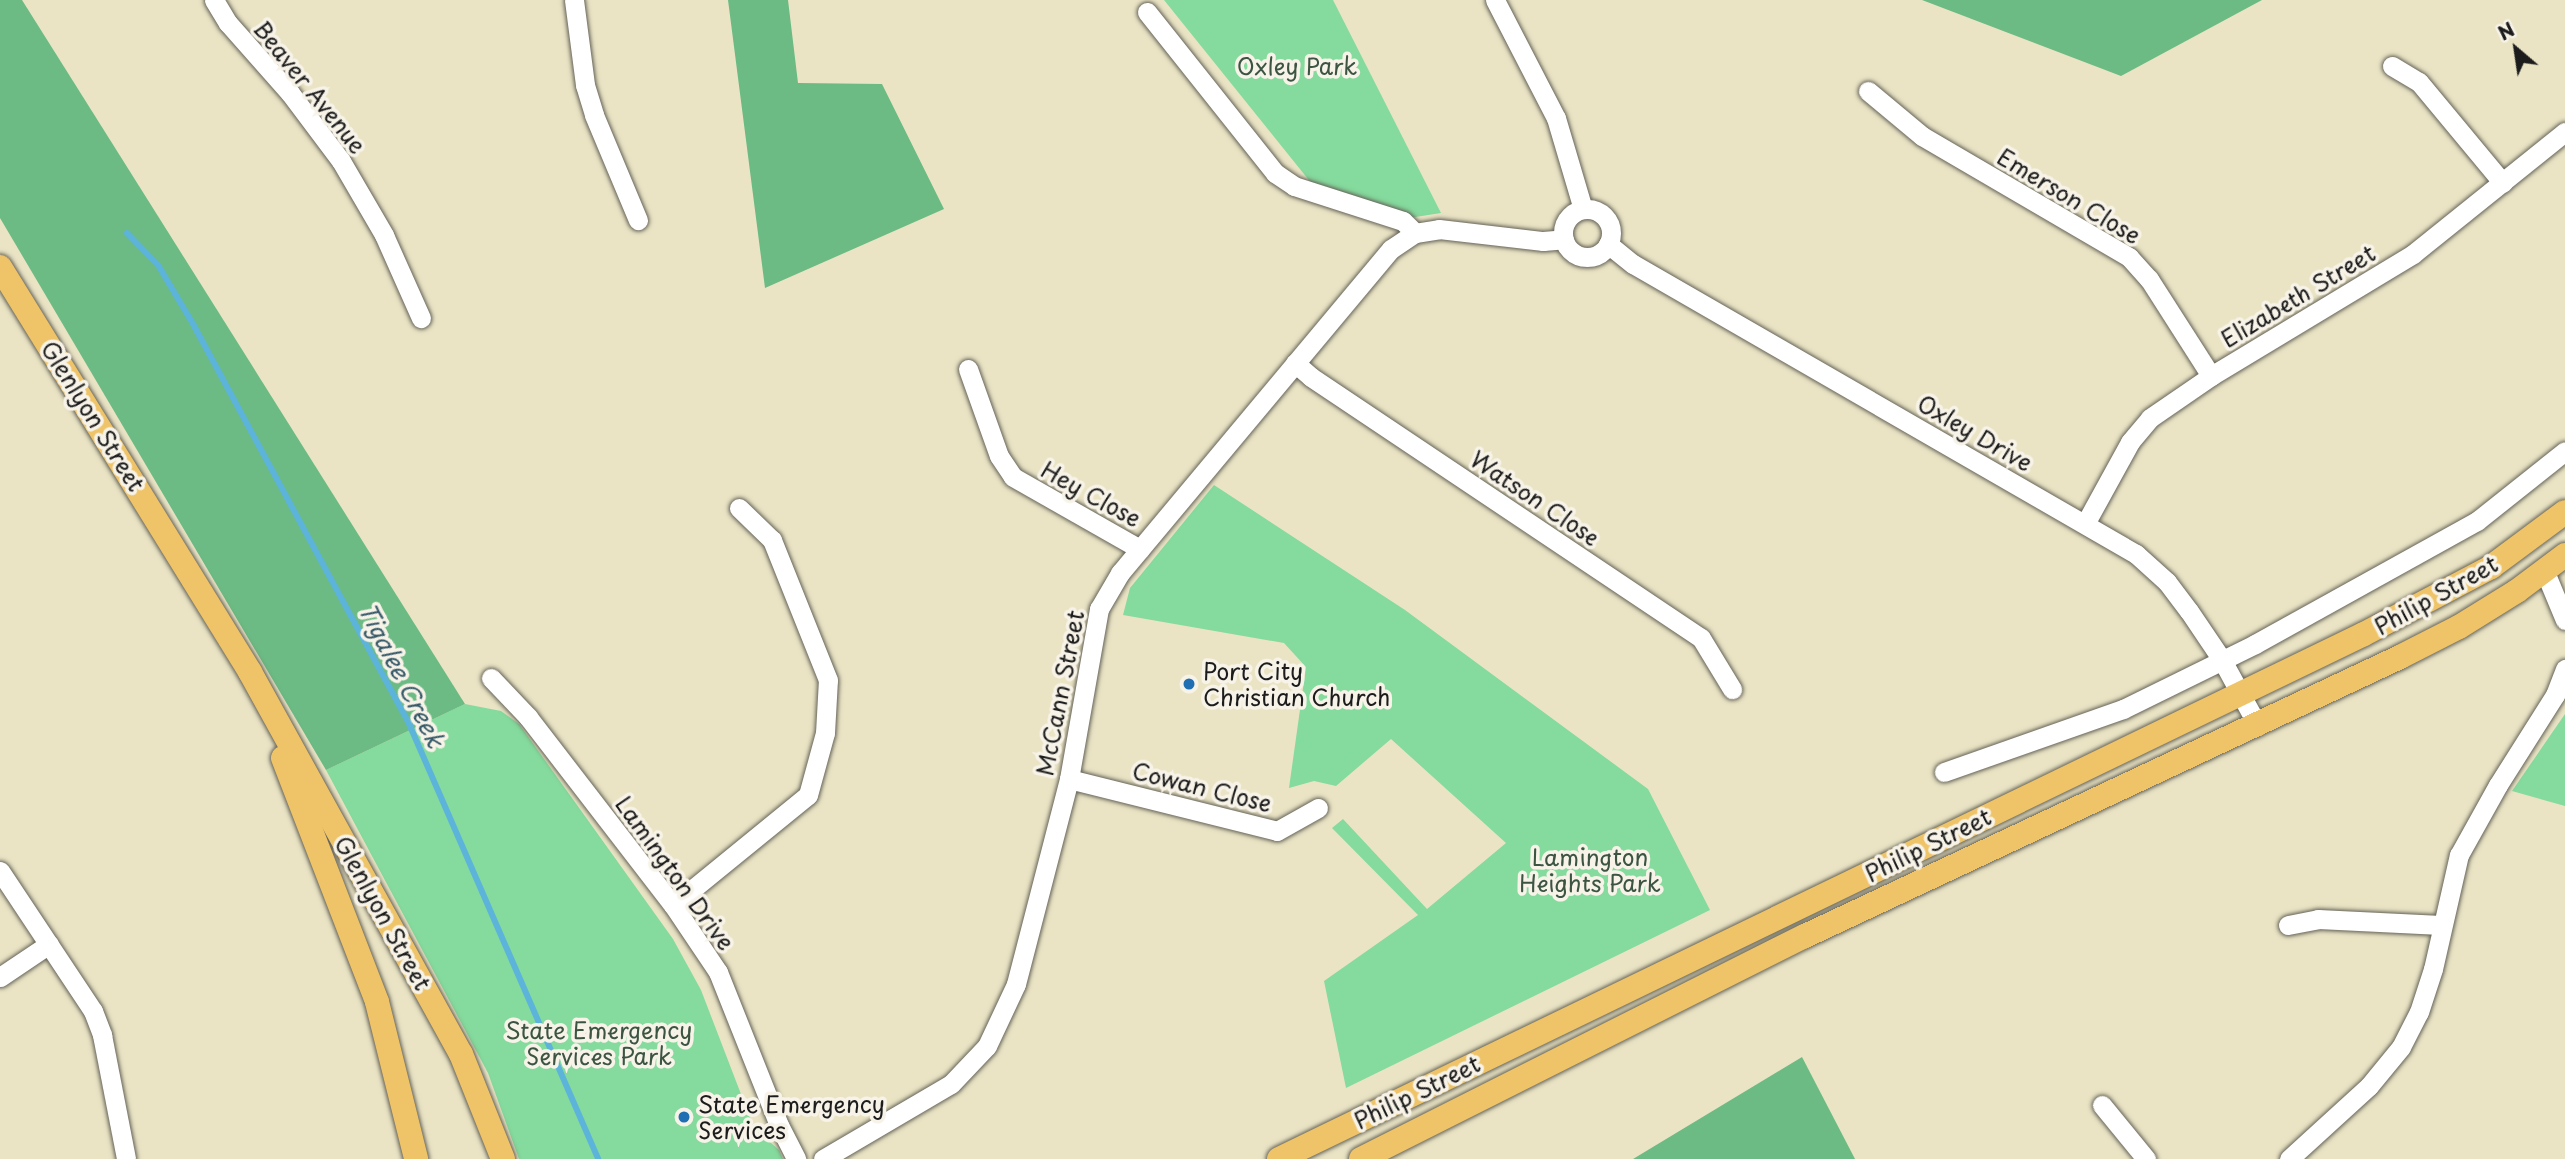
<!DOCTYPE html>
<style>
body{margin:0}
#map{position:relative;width:2565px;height:1159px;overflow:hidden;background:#eae4c5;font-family:"Playpen Sans",sans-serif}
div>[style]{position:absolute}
.green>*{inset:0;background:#85da9d}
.forest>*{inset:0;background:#6cba84}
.stream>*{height:6px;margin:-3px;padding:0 3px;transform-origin:3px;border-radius:3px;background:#5db4da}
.roads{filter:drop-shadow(0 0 2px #646257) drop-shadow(0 0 2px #646257)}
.minor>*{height:19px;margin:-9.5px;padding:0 9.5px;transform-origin:9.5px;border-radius:9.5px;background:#fff}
.minor>.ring{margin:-9.5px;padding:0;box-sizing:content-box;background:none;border:19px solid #fff;border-radius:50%}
.major>*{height:24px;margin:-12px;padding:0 12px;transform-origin:12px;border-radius:12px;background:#efc469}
.dots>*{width:19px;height:19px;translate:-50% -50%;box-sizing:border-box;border:4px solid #f7f3e8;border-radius:50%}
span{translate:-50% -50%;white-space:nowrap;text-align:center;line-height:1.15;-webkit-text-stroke:7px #f7f3e8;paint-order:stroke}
.park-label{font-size:23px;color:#3c5543}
.street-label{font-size:23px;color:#1c1c1c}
.poi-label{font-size:23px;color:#1c1c1c}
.left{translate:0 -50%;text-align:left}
.water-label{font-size:24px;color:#365968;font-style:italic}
.north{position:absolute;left:2481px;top:14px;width:70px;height:70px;-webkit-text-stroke:5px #f7f3e8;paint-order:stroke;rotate:331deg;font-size:19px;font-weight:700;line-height:28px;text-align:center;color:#1c1c1c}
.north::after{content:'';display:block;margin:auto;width:24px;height:32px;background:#1c1c1c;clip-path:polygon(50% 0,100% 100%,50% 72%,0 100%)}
</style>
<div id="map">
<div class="green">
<i style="clip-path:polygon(1164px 0,1333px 0,1441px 213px,1409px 218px,1320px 194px)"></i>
<i style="clip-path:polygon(1214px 485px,1405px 610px,1648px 789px,1710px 910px,1346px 1088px,1324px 981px,1418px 915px,1332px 828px,1343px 819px,1427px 909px,1506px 843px,1391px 739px,1336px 786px,1314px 781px,1289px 788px,1306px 667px,1284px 643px,1123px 615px,1130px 588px)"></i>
<i style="clip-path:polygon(465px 704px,501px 711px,519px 724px,673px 939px,701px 990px,754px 1128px,779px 1150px,783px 1159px,519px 1159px,488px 1073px,326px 770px)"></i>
<i style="clip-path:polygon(2565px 714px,2565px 806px,2512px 791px)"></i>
</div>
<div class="forest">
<i style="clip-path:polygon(0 0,22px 0,465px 704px,326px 770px,0 218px)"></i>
<i style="clip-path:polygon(728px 0,788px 0,798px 83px,882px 84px,944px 209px,765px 288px)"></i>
<i style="clip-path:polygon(1922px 0,2262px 0,2121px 76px)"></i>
<i style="clip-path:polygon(1802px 1057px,1855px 1159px,1633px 1159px)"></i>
</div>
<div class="stream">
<i style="left:127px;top:233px;width:45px;rotate:45.9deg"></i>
<i style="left:158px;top:265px;width:69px;rotate:59.3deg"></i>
<i style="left:193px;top:324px;width:457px;rotate:61.6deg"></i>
<i style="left:410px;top:726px;width:472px;rotate:66.5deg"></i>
</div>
<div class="roads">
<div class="minor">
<i style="left:214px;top:0;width:27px;rotate:59deg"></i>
<i style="left:228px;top:23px;width:94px;rotate:48.5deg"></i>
<i style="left:290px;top:93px;width:85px;rotate:53.1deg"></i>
<i style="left:341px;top:161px;width:86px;rotate:59.8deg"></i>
<i style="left:384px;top:235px;width:91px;rotate:66deg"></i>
<i style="left:574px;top:0;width:86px;rotate:82.6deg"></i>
<i style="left:585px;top:85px;width:31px;rotate:73deg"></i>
<i style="left:594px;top:115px;width:114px;rotate:67.3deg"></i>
<i style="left:1495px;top:0;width:133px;rotate:62.7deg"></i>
<i style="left:1556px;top:118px;width:95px;rotate:73.5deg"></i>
<i style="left:1147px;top:12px;width:206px;rotate:51.5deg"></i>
<i style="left:1275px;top:173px;width:23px;rotate:34deg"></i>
<i style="left:1294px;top:186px;width:114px;rotate:17.8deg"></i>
<i style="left:1403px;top:221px;width:17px;rotate:45deg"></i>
<i style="left:2392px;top:66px;width:31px;rotate:31deg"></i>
<i style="left:2419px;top:82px;width:131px;rotate:50.3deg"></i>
<i style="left:1868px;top:91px;width:70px;rotate:39.8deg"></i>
<i style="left:1922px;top:136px;width:240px;rotate:30.3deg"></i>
<i style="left:2129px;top:257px;width:30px;rotate:48deg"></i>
<i style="left:2149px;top:279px;width:115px;rotate:57.4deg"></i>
<i class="ring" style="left:1563px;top:209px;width:29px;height:29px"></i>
<i style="left:1608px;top:244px;width:32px;rotate:39deg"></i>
<i style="left:1633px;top:264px;width:581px;rotate:29.97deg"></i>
<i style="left:2136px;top:554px;width:42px;rotate:42.1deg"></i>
<i style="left:2167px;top:582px;width:36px;rotate:53deg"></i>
<i style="left:2189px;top:611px;width:59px;rotate:56deg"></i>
<i style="left:2222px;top:660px;width:75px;rotate:61.4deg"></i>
<i style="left:1295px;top:363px;width:21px;rotate:41deg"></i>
<i style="left:1311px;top:377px;width:469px;rotate:33.8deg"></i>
<i style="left:1701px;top:638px;width:60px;rotate:58.7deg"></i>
<i style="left:968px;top:369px;width:92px;rotate:70.4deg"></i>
<i style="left:999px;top:456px;width:25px;rotate:56deg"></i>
<i style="left:1013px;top:477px;width:146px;rotate:29.6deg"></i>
<i style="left:2085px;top:524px;width:94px;rotate:-61.2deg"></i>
<i style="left:2130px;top:442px;width:31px;rotate:-50deg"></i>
<i style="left:2150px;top:418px;width:74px;rotate:-34.5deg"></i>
<i style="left:2211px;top:376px;width:236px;rotate:-31.1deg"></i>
<i style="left:2413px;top:254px;width:195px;rotate:-38.8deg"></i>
<i style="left:2545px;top:572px;width:52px;rotate:67.4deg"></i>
<i style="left:491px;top:678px;width:54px;rotate:46.5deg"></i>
<i style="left:528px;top:717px;width:237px;rotate:52.4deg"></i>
<i style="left:673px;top:905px;width:81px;rotate:56.1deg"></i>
<i style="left:718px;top:972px;width:165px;rotate:68.3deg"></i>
<i style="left:779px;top:1125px;width:38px;rotate:63deg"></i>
<i style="left:1944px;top:772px;width:190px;rotate:-19.4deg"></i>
<i style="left:2123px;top:709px;width:147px;rotate:-26.2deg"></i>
<i style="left:2255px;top:644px;width:254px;rotate:-29deg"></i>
<i style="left:2477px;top:521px;width:112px;rotate:-38.5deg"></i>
<i style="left:1069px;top:779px;width:214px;rotate:14deg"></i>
<i style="left:1277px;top:831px;width:47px;rotate:-29.3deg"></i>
<i style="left:0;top:871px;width:168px;rotate:56.4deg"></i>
<i style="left:93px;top:1011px;width:26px;rotate:69deg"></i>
<i style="left:102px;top:1035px;width:126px;rotate:79deg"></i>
<i style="left:673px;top:905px;width:174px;rotate:-39.2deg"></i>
<i style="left:808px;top:795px;width:64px;rotate:-74.7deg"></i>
<i style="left:825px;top:733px;width:53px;rotate:-86.8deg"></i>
<i style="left:828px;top:680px;width:151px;rotate:-111.8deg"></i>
<i style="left:772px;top:540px;width:46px;rotate:-135.9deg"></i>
<i style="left:2288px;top:925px;width:31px;rotate:-11deg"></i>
<i style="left:2318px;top:919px;width:123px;rotate:2.8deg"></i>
<i style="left:0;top:977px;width:59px;rotate:-34deg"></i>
<i style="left:2102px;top:1105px;width:70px;rotate:50.8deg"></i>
<i style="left:823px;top:1159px;width:148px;rotate:-30.4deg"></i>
<i style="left:951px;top:1084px;width:52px;rotate:-46.5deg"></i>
<i style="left:987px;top:1046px;width:68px;rotate:-64.9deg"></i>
<i style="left:1016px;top:984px;width:212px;rotate:-75.5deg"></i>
<i style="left:1069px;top:779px;width:173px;rotate:-80deg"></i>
<i style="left:1099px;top:609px;width:42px;rotate:-59.7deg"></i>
<i style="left:1120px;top:573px;width:422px;rotate:-50.1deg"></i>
<i style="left:1391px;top:249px;width:29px;rotate:-34deg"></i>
<i style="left:1415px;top:233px;width:24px;rotate:-9deg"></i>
<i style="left:1439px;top:229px;width:105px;rotate:6.6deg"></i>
<i style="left:1543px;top:241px;width:21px;rotate:-5deg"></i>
<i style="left:2289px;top:1159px;width:108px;rotate:-42.4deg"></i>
<i style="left:2369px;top:1086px;width:50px;rotate:-50.6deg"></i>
<i style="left:2401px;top:1047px;width:39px;rotate:-63deg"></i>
<i style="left:2419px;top:1012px;width:45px;rotate:-72deg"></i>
<i style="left:2433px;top:969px;width:117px;rotate:-77.2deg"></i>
<i style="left:2459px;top:855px;width:80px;rotate:-60.9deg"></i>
<i style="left:2498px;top:785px;width:107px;rotate:-57.7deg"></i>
<i style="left:2555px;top:695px;width:28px;rotate:-69deg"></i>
</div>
<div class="major">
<i style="left:0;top:267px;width:476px;rotate:58.3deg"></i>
<i style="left:250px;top:672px;width:436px;rotate:61.1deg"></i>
<i style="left:461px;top:1054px;width:113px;rotate:68.2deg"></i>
<i style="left:283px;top:758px;width:261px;rotate:68.9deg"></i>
<i style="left:377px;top:1002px;width:162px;rotate:76deg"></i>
<i style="left:1279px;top:1159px;width:1205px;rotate:-25.82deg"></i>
<i style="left:2364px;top:634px;width:144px;rotate:-27.8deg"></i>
<i style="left:2491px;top:567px;width:92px;rotate:-36.6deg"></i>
<i style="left:1361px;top:1159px;width:497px;rotate:-26.7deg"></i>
<i style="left:1805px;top:936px;width:657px;rotate:-25.12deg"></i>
<i style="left:2400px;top:657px;width:66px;rotate:-27deg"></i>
<i style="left:2459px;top:627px;width:68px;rotate:-31.8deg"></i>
<i style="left:2517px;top:591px;width:60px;rotate:-36.9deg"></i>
</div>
</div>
<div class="dots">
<i style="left:1189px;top:684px;background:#1f6fb2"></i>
<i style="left:684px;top:1117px;background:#1f6fb2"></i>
</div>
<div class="park-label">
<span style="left:1297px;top:66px">Oxley Park</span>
<span style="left:1590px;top:870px">Lamington<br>Heights Park</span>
<span style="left:599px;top:1043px">State Emergency<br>Services Park</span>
</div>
<div class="street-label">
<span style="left:310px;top:87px;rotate:51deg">Beaver Avenue</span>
<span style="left:2069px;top:196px;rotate:31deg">Emerson Close</span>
<span style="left:2298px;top:296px;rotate:-31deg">Elizabeth Street</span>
<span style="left:93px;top:416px;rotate:58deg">Glenlyon Street</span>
<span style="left:1975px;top:433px;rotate:30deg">Oxley Drive</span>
<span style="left:1091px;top:494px;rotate:29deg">Hey Close</span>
<span style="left:1535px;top:498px;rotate:34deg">Watson Close</span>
<span style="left:2436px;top:595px;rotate:-29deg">Philip Street</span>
<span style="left:1060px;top:693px;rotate:-79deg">McCann Street</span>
<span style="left:1202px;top:787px;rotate:14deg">Cowan Close</span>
<span style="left:1928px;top:845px;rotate:-26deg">Philip Street</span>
<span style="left:675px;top:873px;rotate:54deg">Lamington Drive</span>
<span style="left:383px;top:913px;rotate:61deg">Glenlyon Street</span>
<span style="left:1417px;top:1092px;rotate:-26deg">Philip Street</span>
</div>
<div class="poi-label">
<span class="left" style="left:1203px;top:684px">Port City<br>Christian Church</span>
<span class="left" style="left:698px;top:1117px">State Emergency<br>Services</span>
</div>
<div class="water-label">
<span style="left:402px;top:675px;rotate:63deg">Tigalee Creek</span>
</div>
<div class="north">N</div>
</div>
